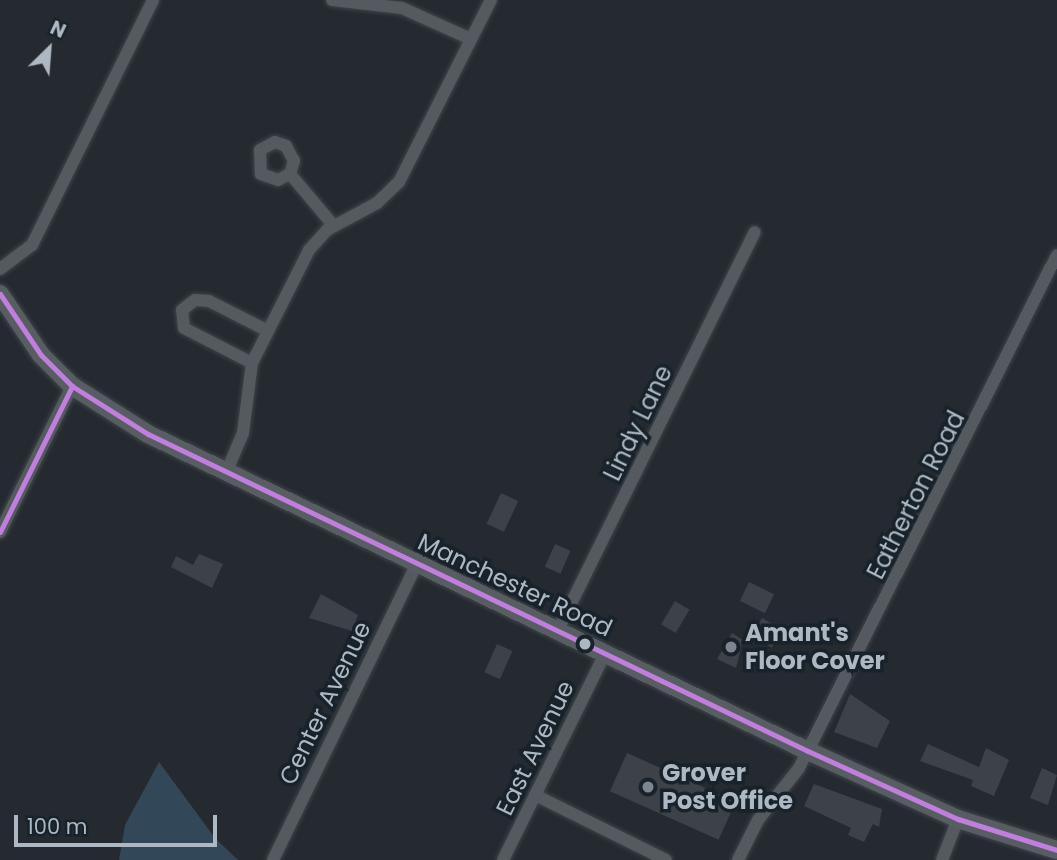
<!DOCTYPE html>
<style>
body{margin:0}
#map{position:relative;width:1057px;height:860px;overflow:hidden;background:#242a30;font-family:Poppins,sans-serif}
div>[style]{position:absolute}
.water>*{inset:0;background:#324758}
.building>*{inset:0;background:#3c4247;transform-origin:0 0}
.roads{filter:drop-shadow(0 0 2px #404449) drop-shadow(0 0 2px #404449)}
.street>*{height:12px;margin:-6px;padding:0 6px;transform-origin:6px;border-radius:6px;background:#545a5f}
.secondary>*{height:18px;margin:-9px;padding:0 9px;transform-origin:9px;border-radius:9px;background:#585d63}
.bus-1>*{height:5px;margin:-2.5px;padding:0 2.5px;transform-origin:2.5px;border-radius:2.5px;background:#c07fdc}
.dots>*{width:19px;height:19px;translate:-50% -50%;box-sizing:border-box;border:4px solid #18222a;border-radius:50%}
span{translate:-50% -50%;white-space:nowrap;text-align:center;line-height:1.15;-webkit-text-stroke:7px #18222a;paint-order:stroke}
.street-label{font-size:24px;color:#adb8c3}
.poi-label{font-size:24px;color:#adb8c3;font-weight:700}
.left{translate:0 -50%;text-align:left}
.north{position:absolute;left:14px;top:14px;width:70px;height:70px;-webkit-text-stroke:5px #18222a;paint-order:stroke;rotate:25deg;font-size:19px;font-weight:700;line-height:28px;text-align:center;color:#adb8c3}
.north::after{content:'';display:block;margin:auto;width:24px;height:32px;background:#adb8c3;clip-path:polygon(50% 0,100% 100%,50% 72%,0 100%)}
.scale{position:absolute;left:14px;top:815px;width:203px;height:32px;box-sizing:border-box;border:4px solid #adb8c3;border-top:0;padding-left:9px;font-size:21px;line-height:24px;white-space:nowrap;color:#adb8c3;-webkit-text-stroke:5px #18222a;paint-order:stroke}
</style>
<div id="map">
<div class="water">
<i style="clip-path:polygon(159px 762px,215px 838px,238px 860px,119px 860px,125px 825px)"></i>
</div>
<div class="building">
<i style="left:501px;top:493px;width:19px;height:34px;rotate:25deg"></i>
<i style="left:555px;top:544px;width:17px;height:25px;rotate:24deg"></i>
<i style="clip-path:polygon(199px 554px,223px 564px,212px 588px,171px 567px,176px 556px,193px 565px)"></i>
<i style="left:749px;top:582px;width:28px;height:21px;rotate:26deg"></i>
<i style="clip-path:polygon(321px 594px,358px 615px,352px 631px,309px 618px)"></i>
<i style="left:675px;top:601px;width:17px;height:27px;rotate:31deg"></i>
<i style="left:762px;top:618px;width:23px;height:21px;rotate:29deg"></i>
<i style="clip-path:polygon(732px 633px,743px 640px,736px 668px,717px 659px)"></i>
<i style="left:497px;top:644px;width:17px;height:31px;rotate:24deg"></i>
<i style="clip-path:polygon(850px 694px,890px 721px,877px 748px,834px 732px)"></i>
<i style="clip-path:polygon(928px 744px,979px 767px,986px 748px,1009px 760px,994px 796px,971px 786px,973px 780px,920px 761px)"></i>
<i style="left:627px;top:753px;width:119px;height:42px;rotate:24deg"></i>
<i style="clip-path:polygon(1042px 768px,1057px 775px,1048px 805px,1030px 798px)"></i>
<i style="clip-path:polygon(814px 784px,882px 809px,879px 827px,873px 824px,864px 842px,848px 835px,851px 828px,804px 806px)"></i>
</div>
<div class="roads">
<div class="street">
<i style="left:332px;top:0;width:70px;rotate:6.5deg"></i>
<i style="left:402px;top:8px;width:76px;rotate:24.2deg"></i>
<i style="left:290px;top:174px;width:14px;rotate:-73deg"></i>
<i style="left:294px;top:161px;width:17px;rotate:-118deg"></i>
<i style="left:286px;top:146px;width:12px;rotate:-160deg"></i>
<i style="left:275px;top:142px;width:17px;rotate:152deg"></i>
<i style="left:260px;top:150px;width:24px;rotate:88deg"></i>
<i style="left:261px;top:174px;width:18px;rotate:19deg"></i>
<i style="left:278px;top:180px;width:13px;rotate:-27deg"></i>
<i style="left:290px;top:174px;width:68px;rotate:49.8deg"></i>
<i style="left:0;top:269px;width:40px;rotate:-37deg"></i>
<i style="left:32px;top:245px;width:273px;rotate:-63.7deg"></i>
<i style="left:252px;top:363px;width:76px;rotate:-152.8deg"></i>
<i style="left:184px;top:328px;width:18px;rotate:-96deg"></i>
<i style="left:182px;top:310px;width:16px;rotate:-38deg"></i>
<i style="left:195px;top:300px;width:14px;rotate:4deg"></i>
<i style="left:209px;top:301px;width:66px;rotate:27deg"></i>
<i style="left:226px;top:473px;width:43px;rotate:-67deg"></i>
<i style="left:243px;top:433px;width:71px;rotate:-82.7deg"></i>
<i style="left:252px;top:363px;width:127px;rotate:-63.2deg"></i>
<i style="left:309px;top:250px;width:27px;rotate:-48deg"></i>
<i style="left:327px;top:230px;width:57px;rotate:-28.4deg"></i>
<i style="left:377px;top:203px;width:30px;rotate:-44deg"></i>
<i style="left:399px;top:182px;width:204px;rotate:-63.2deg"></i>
<i style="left:0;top:532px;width:163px;rotate:-63.7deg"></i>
<i style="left:557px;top:632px;width:446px;rotate:-63.7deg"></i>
<i style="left:535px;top:795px;width:146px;rotate:26.4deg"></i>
<i style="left:273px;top:860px;width:328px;rotate:-64.1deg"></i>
<i style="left:503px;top:860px;width:230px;rotate:-63.7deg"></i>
<i style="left:738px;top:860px;width:45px;rotate:-63.4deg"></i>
<i style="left:758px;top:820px;width:66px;rotate:-51.7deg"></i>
<i style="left:799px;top:768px;width:574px;rotate:-63.3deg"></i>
<i style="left:942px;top:860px;width:44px;rotate:-68.7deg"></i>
</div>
<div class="secondary">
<i style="left:0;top:294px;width:73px;rotate:56.1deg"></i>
<i style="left:41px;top:355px;width:44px;rotate:45deg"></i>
<i style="left:72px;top:386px;width:90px;rotate:32.3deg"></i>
<i style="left:148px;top:434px;width:732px;rotate:25.66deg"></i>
<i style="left:808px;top:751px;width:165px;rotate:24.4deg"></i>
<i style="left:958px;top:819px;width:104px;rotate:17.4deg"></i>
</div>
</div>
<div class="bus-1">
<i style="left:0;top:294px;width:73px;rotate:56.1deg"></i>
<i style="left:41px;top:355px;width:44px;rotate:45deg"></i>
<i style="left:72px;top:386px;width:90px;rotate:32.3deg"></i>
<i style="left:148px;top:434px;width:732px;rotate:25.66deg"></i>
<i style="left:808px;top:751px;width:165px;rotate:24.4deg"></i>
<i style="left:958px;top:819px;width:104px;rotate:17.4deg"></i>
<i style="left:0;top:532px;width:163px;rotate:-63.7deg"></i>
</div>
<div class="dots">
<i style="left:585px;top:644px;background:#adb8c3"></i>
<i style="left:731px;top:647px;background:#7d8690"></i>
<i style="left:648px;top:787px;background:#7d8690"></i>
</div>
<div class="street-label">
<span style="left:638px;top:423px;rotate:-64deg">Lindy Lane</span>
<span style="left:916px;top:495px;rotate:-63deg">Eatherton Road</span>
<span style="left:515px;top:585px;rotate:25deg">Manchester Road</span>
<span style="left:325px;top:703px;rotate:-64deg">Center Avenue</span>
<span style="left:535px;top:748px;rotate:-64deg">East Avenue</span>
</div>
<div class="poi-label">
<span class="left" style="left:745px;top:647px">Amant's<br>Floor Cover</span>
<span class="left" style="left:662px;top:787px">Grover<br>Post Office</span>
</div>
<div class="north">N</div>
<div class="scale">100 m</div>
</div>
